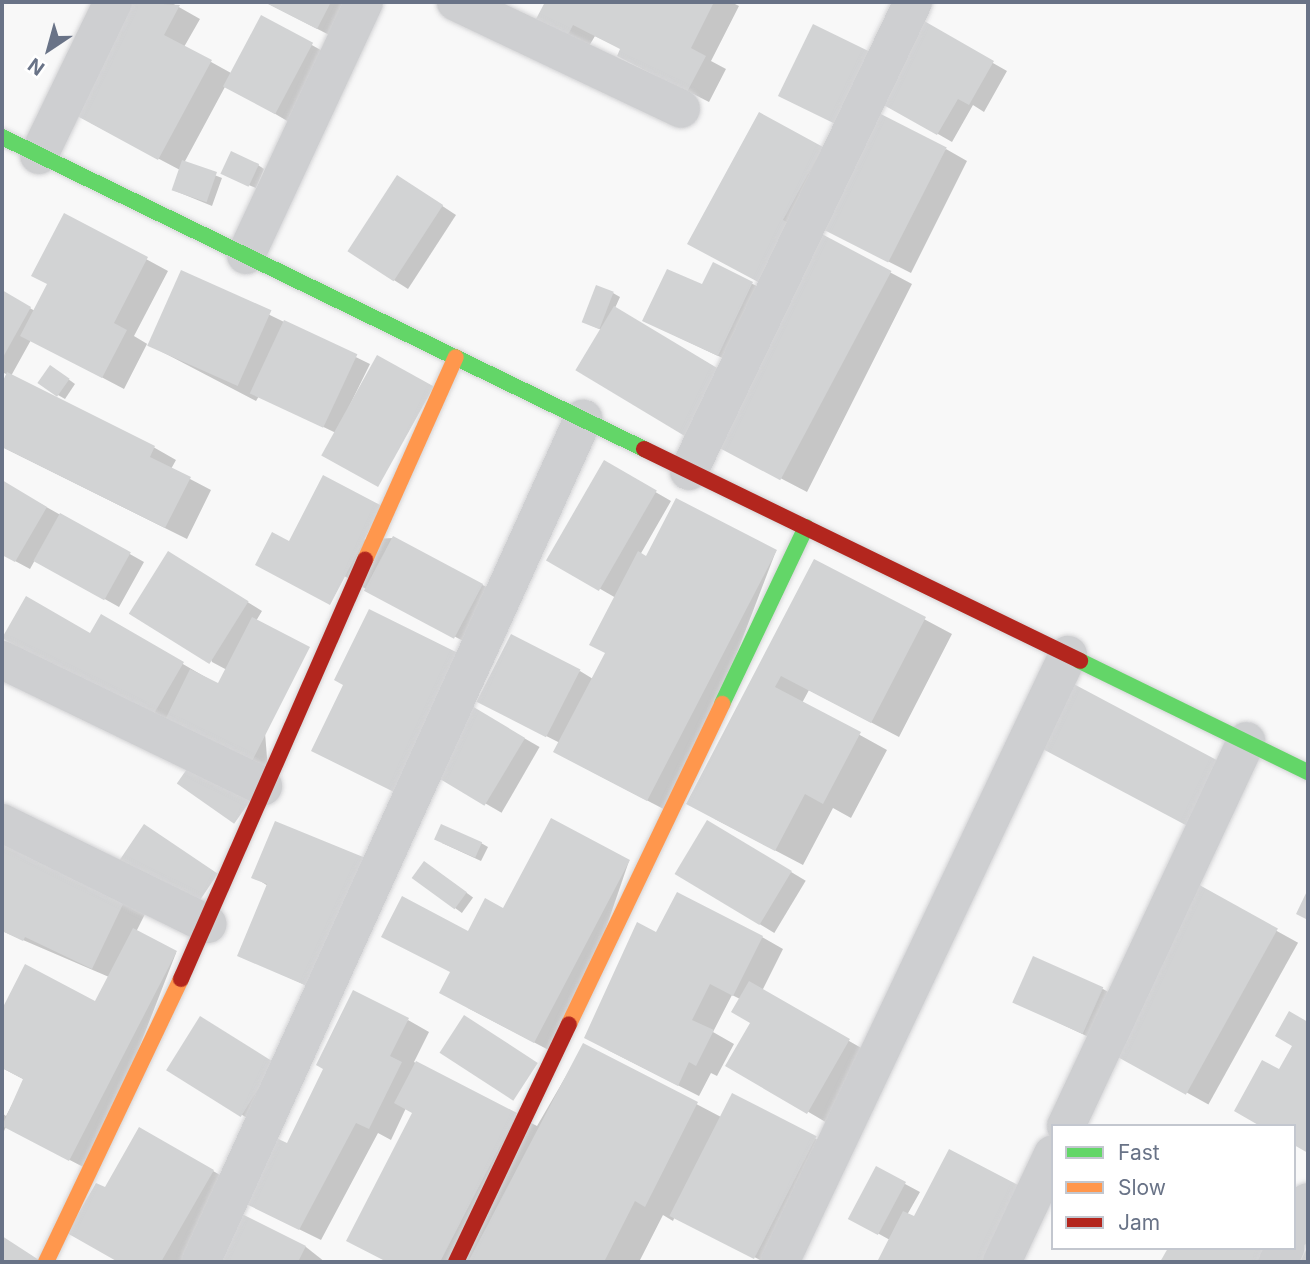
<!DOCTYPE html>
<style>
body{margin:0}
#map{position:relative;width:1310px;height:1264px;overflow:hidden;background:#f8f8f8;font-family:Inter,sans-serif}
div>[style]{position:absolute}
.shadow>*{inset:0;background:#0003;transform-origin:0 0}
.building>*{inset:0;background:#d2d3d4;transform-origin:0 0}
.roads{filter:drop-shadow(0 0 2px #d4d4d6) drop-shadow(0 0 2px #d4d4d6)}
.street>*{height:38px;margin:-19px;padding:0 19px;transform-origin:19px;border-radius:19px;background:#cecfd1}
.fast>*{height:16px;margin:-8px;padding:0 8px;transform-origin:8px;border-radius:8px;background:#63d668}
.slow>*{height:16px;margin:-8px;padding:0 8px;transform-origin:8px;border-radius:8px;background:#ff974d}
.jam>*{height:16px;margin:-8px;padding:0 8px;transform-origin:8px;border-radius:8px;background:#b3261e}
span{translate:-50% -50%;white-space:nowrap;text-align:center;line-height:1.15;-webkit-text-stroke:7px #fff;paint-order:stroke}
.frame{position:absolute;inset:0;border:4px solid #697387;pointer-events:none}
.legend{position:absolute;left:1051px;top:1124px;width:245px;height:126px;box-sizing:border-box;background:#fff;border:2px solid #c3c7cf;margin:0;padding:9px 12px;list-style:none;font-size:21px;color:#697387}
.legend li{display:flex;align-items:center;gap:14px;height:35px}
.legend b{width:35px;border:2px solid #c3c7cf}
.north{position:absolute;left:14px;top:14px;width:70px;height:70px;-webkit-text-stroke:5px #fff;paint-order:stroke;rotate:216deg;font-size:19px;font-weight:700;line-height:28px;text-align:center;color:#697387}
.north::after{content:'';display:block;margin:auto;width:24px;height:32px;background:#697387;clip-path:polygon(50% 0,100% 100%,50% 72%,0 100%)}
</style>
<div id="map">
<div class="shadow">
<i style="clip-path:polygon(130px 2px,170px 2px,200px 19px,184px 47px,231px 73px,262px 17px,326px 53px,289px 122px,226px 85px,184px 163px,222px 178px,212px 206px,173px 190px,180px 170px,91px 123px)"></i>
<i style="clip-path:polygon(265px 2px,359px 2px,339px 40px)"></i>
<i style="clip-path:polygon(547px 2px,731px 2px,739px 6px,711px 61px,726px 69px,709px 102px,640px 67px,622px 49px,595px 36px,589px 46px,538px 19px)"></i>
<i style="clip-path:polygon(919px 21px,1007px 71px,984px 112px,973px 105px,952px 142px,875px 98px)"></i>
<i style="clip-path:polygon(822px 148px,803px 233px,710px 255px)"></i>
<i style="clip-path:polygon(946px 149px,967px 161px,911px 273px,836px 235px)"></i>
<i style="clip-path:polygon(258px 165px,264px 169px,256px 188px,229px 177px)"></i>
<i style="clip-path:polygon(412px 186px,456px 215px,408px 289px,350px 252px)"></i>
<i style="clip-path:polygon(65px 215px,168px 271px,134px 336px,149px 345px,182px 272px,370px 364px,336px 433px,259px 396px,256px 401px,147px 344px,124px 389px,31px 340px,11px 376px,155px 448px,176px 460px,171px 469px,211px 490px,187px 539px,2px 447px,2px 387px,8px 375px,2px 372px,2px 292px,35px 311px,49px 284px)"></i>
<i style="clip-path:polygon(820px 235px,912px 284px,807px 492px,734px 454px,602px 330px,590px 325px,613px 293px,620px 297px,615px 308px,743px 384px)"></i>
<i style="clip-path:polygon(713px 265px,767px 291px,733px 363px,659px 328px,703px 287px)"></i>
<i style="clip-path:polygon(57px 371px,75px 384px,65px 399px,58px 395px)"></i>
<i style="clip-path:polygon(605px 463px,671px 501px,640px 555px,647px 558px,776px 551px,675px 815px,583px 767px,560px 743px,493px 709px,580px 671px,593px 679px,606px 653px,616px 598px,550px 560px)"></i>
<i style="clip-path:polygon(2px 482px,144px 562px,119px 607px,35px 560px,30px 569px,2px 554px)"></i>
<i style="clip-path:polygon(393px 538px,496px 592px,469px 644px,381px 598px,289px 543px)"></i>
<i style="clip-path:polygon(169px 554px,262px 611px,256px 621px,269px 782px,171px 732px,91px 636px,102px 617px,219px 685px,227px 670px,212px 662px)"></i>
<i style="clip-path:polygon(815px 561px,952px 634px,899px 737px,809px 690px,802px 703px,887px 750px,851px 818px,833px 808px,803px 865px,715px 819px)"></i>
<i style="left:472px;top:708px;width:78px;height:76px;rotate:30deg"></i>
<i style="left:708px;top:822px;width:114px;height:61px;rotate:31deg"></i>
<i style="clip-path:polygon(2px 843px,145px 914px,136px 932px,176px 953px,91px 1171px,6px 1127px,2px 1135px,2px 1113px,6px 1116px,25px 1080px,2px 1068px,2px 1013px,26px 967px,96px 1003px,109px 977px,2px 931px)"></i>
<i style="clip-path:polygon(442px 843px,481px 843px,488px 847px,481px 861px)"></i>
<i style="clip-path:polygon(367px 861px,336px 999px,239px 955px,268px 886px,254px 877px)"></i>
<i style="clip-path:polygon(629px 861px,562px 1057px,468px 1008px,468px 933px,504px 910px)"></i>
<i style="left:431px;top:867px;width:52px;height:19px;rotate:36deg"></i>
<i style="left:1194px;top:885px;width:119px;height:185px;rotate:29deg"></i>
<i style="clip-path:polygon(657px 935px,762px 937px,783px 949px,762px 991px,870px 1053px,829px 1124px,728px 1065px,752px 1022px,740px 999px,732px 995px,713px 1032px,734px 1044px,717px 1076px,711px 1073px,699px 1096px,608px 1050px)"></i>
<i style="clip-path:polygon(1103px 989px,1117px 997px,1097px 1041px,1015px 1002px)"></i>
<i style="clip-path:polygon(1290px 1013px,1308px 1024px,1308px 1151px,1294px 1143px,1294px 1126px,1280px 1072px,1294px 1046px)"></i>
<i style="clip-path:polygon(408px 1020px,429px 1032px,414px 1062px,537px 1126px,584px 1045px,721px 1117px,732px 1095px,837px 1150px,764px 1262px,675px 1216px,673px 1221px,663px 1215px,639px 1262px,388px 1262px,369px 1252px,414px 1113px,406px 1108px,391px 1140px,378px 1133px,321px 1240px,264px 1212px,287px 1145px)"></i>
<i style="clip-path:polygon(169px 1069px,287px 1073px,255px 1123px)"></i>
<i style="clip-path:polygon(140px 1129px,234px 1183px,189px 1262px,121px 1262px,70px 1233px,105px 1190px)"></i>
<i style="clip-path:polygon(877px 1169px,920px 1192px,907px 1215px,1010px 1262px,879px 1262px,890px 1240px,850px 1218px)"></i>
<i style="clip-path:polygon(241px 1215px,306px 1247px,325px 1262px,217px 1262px)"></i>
<i style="left:1170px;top:1248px;width:123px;height:16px"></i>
</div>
<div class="building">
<i style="clip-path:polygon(128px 2px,180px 5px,164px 35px,212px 60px,158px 160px,68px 111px)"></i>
<i style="clip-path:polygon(264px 2px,331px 2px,317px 29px)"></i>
<i style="clip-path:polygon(545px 2px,714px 2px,691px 48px,706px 56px,687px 92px,617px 56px,620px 49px,573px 25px,568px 35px,536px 19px)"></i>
<i style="left:261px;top:15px;width:59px;height:81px;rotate:28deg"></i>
<i style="clip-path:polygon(919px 18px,994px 61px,969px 105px,958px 99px,937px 135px,873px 99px)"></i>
<i style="left:813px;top:24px;width:69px;height:80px;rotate:26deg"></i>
<i style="left:871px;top:109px;width:85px;height:129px;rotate:27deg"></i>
<i style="clip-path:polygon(759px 112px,823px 147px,783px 220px,792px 225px,760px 283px,687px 244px)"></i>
<i style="left:231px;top:151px;width:31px;height:25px;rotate:25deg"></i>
<i style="left:182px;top:160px;width:37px;height:32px;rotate:19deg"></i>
<i style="left:397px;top:175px;width:55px;height:91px;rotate:33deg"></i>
<i style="clip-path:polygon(64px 213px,148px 257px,114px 323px,127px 330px,102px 378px,20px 336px,47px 284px,31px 276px)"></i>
<i style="left:820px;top:233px;width:81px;height:237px;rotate:28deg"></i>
<i style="clip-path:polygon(713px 262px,753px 282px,718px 356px,642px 321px,667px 269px,702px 284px)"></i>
<i style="left:181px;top:270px;width:99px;height:83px;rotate:24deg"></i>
<i style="left:596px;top:285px;width:19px;height:40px;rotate:21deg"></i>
<i style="clip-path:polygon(2px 290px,31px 307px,2px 359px)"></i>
<i style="left:614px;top:306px;width:129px;height:75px;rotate:31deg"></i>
<i style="left:284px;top:320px;width:81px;height:81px;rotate:25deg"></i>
<i style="left:377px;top:355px;width:65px;height:115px;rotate:29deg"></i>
<i style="left:50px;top:365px;width:24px;height:22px;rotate:35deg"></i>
<i style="clip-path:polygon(7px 372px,155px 446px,150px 457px,191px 477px,165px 528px,2px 447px,2px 383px)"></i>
<i style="left:604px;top:460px;width:61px;height:116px;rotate:30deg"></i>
<i style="clip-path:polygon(323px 475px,382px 506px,330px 605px,255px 565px,272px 532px,289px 541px)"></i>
<i style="clip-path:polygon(2px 480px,47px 507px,15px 562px,2px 555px)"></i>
<i style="clip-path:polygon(676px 498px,777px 550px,647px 801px,553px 752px,605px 653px,589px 645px,638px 551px,646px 556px)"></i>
<i style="left:60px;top:513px;width:81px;height:55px;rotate:29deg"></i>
<i style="left:393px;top:536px;width:102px;height:62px;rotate:28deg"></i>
<i style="left:168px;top:551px;width:95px;height:74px;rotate:32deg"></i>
<i style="clip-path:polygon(814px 559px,926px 617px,871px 723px,781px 676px,775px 687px,861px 732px,823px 804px,805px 794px,775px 851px,686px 804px)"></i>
<i style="clip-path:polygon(26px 596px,90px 633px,101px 614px,184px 662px,148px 724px,2px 638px)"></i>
<i style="clip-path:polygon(369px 609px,460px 654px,394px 792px,311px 751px,343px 685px,334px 680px)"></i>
<i style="clip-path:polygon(252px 617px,310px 647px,247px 771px,161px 728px,190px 669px,218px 683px)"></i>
<i style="left:511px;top:634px;width:78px;height:76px;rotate:27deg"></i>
<i style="left:1070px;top:682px;width:174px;height:72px;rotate:28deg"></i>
<i style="left:472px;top:706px;width:62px;height:79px;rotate:31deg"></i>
<i style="left:194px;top:759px;width:70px;height:30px;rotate:35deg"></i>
<i style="clip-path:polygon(551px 818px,630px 860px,534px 1043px,439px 993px,450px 972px,381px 937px,402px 896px,468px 931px,485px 898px,503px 908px)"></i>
<i style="left:707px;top:820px;width:99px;height:63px;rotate:31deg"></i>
<i style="clip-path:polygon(275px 821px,368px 859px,314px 989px,237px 956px,267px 884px,251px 878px)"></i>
<i style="left:144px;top:824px;width:89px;height:45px;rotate:34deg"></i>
<i style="left:441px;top:824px;width:45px;height:17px;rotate:24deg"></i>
<i style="clip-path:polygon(2px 841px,125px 900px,92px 969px,25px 937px,23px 941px,2px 931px)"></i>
<i style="left:424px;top:861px;width:53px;height:21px;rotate:36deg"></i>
<i style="left:1194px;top:882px;width:96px;height:190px;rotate:29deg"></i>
<i style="clip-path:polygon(1308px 889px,1308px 920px,1296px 914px)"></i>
<i style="clip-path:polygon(677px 892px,763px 936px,733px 996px,710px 984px,692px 1020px,714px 1030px,696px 1066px,689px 1062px,678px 1086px,584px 1038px,637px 922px,656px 932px)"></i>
<i style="clip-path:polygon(133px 928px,177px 951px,69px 1161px,2px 1126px,23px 1079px,2px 1068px,2px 1009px,25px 964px,95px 1001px)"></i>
<i style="left:1033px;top:956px;width:77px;height:51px;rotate:24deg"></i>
<i style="clip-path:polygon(749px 981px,850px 1039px,807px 1114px,725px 1066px,750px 1023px,731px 1012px)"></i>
<i style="clip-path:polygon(353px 990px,409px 1018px,390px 1056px,402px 1062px,369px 1129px,356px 1123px,299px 1230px,240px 1201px,272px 1136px,287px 1143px,323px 1069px,316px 1065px)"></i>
<i style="clip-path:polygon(1289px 1011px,1308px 1022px,1308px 1153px,1294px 1145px,1294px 1126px,1260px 1126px,1234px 1111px,1262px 1060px,1279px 1069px,1292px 1046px,1275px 1036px)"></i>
<i style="left:464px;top:1015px;width:88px;height:45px;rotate:33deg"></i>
<i style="left:200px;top:1016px;width:88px;height:64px;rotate:32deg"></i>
<i style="clip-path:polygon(583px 1043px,698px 1102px,645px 1207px,635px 1201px,604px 1262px,468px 1262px)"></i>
<i style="clip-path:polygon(416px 1061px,517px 1113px,440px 1262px,387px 1262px,346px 1241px,412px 1113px,394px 1103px)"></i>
<i style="left:732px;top:1093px;width:95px;height:138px;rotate:27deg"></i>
<i style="clip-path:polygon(139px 1127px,214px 1170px,161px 1262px,118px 1262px,67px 1233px,96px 1183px,105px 1187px)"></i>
<i style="clip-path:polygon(949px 1149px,1022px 1187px,983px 1262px,877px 1262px,903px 1211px,914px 1216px)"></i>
<i style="left:876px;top:1166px;width:34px;height:60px;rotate:28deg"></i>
<i style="clip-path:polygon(240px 1213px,306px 1246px,298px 1262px,216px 1262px)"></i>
<i style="clip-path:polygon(2px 1236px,39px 1260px,38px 1262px,2px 1262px)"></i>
<i style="clip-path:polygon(1308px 1246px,1308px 1262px,1300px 1262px)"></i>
<i style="clip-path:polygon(1168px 1248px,1265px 1248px,1257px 1262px,1160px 1262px)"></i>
</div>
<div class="roads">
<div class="street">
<i style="left:456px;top:2px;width:249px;rotate:25.4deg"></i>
<i style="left:39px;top:155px;width:170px;rotate:-64.2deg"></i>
<i style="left:246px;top:255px;width:279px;rotate:-65deg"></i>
<i style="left:689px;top:471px;width:520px;rotate:-64.47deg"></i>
<i style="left:2px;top:660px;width:290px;rotate:25.8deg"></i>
<i style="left:2px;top:823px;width:229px;rotate:26.2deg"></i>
<i style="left:1066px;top:1126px;width:425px;rotate:-64.9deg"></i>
<i style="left:1294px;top:1229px;width:30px;rotate:-63deg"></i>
<i style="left:201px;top:1262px;width:926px;rotate:-65.62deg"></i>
<i style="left:780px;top:1262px;width:672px;rotate:-64.62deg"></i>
<i style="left:1002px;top:1262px;width:119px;rotate:-64.7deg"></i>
<i style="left:1278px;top:1262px;width:16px;rotate:-63deg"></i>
</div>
<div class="fast">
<i style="left:2px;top:137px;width:714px;rotate:25.92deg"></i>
<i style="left:1080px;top:661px;width:254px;rotate:26deg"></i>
<i style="left:722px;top:704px;width:196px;rotate:-64.6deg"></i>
</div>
<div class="slow">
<i style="left:365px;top:560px;width:222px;rotate:-65.9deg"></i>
<i style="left:569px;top:1024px;width:355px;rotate:-64.4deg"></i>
<i style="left:46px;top:1262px;width:314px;rotate:-64.5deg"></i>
</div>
<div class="jam">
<i style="left:644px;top:449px;width:485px;rotate:25.9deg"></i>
<i style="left:181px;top:979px;width:458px;rotate:-66.3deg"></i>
<i style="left:456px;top:1262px;width:263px;rotate:-64.6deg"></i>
</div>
</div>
<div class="frame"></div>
<ul class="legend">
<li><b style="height:9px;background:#63d668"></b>Fast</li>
<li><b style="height:9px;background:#ff974d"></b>Slow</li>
<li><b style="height:9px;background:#b3261e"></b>Jam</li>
</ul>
<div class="north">N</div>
</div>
